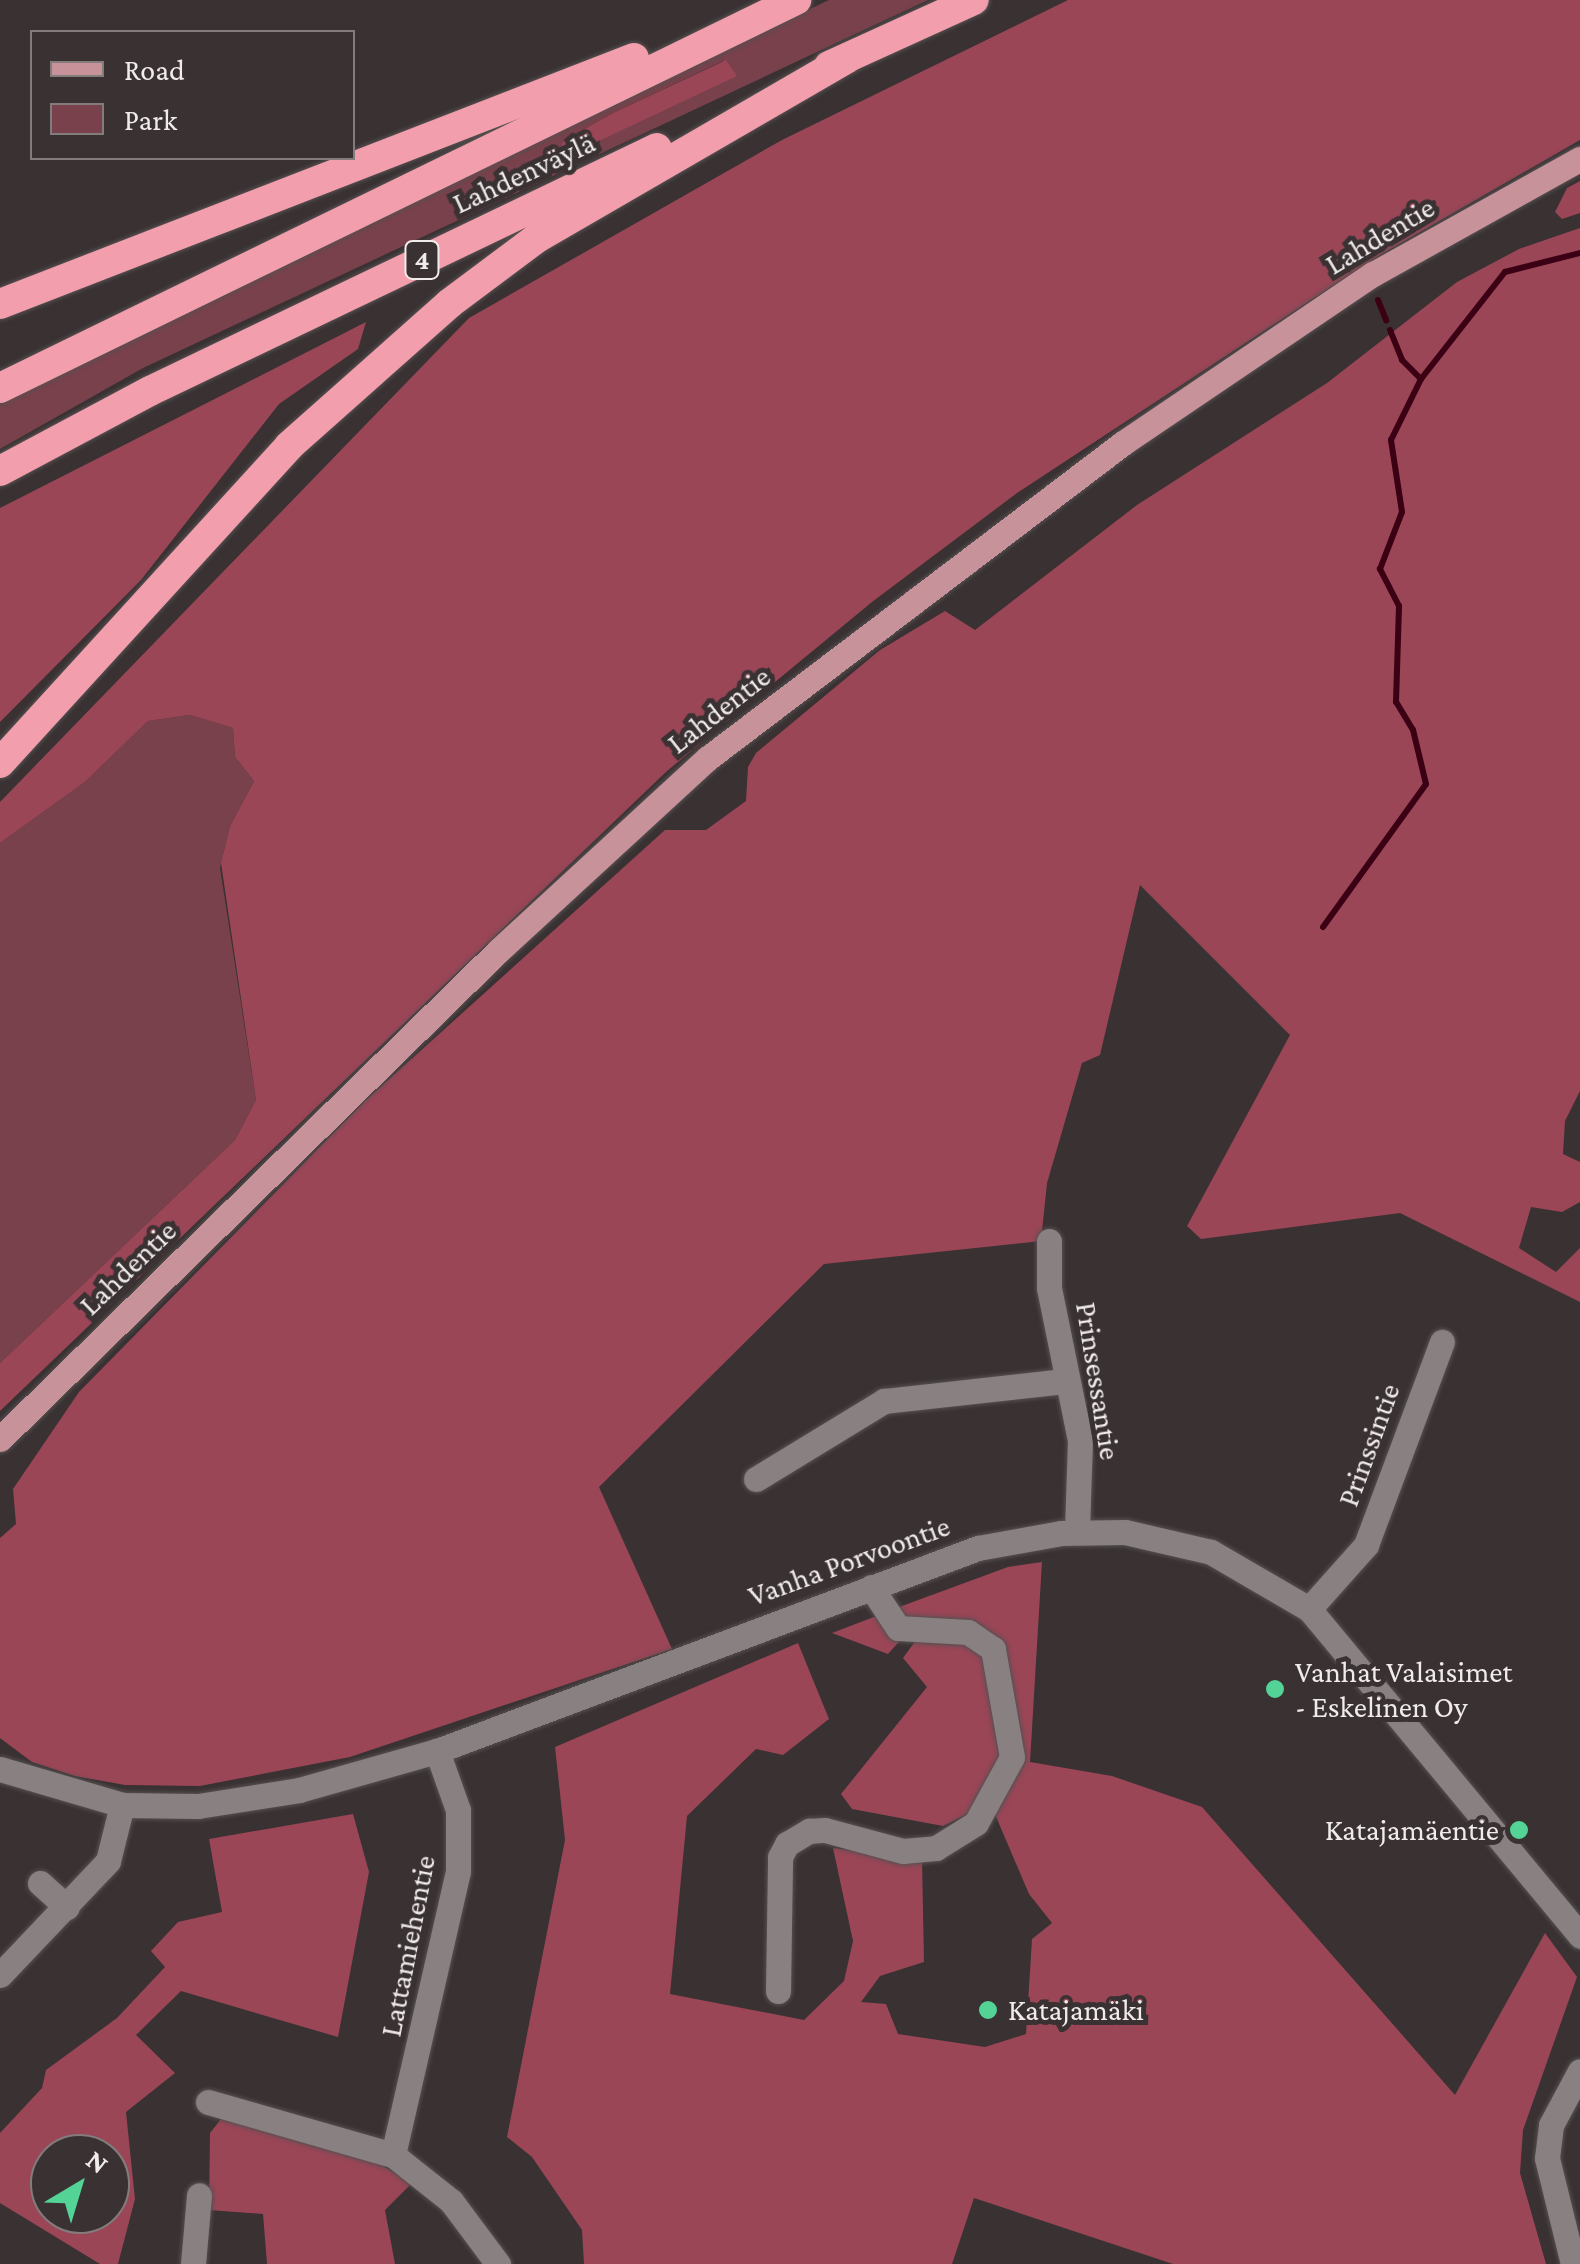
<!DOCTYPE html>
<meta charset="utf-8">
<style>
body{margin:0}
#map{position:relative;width:1580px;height:2264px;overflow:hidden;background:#393132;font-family:"Crimson Pro",serif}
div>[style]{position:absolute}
.green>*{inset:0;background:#79414b}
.forest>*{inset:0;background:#9a4657}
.stream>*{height:6px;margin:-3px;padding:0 3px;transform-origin:3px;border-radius:3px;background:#3b0013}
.roads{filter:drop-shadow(0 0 2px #565051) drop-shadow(0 0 2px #565051)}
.minor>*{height:25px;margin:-12.5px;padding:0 12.5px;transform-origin:12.5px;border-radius:12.5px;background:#898081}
.major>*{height:25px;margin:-12.5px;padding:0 12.5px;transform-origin:12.5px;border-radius:12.5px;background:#c8929b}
.highway>*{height:30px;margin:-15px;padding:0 15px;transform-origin:15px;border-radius:15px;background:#f29eac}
.dots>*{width:28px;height:28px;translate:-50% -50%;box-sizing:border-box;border:5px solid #393132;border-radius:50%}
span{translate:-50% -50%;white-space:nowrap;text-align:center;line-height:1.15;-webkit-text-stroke:10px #393132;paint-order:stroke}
.shield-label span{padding:2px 8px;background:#393132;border:2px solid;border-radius:8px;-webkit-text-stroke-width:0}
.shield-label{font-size:28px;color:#f1ecec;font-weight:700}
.street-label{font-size:30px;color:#f1ecec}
.poi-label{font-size:30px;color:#f1ecec}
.left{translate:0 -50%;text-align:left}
.right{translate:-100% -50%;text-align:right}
.legend{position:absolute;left:30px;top:30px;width:325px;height:130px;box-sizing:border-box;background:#393132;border:2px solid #837c7c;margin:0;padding:12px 18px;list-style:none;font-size:30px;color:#f1ecec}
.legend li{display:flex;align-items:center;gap:20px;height:50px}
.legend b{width:50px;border:2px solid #837c7c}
.north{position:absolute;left:30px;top:2134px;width:100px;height:100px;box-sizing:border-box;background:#393132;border:2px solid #837c7c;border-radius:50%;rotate:38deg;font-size:28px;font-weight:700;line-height:40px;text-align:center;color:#f1ecec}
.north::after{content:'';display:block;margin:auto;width:35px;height:45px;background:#54d396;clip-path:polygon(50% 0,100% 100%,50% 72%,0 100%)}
</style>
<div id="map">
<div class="green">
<i style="clip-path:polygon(evenodd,829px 0,928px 0,143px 368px,0 449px,0 403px,288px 257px,829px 0,725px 60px,584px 148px,561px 149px,563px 141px,613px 113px,725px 60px)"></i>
<i style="clip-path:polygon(190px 715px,233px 728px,235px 757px,254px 781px,230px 826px,220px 868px,256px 1100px,235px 1140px,0 1363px,0 843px,85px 782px,148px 721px)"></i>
</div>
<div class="forest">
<i style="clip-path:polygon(1068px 0,1580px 0,1580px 140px,1375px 258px,1017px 493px,872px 602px,667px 771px,0 1411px,0 1363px,235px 1140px,256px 1100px,221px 863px,230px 826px,254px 781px,235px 757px,233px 728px,190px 715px,148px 721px,85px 782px,0 843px,0 802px,469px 318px,782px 140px)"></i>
<i style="clip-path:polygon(726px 60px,737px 76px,584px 148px,560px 150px,563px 141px,613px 113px)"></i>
<i style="clip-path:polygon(1580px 181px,1580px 213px,1562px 219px,1555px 212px,1567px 188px)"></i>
<i style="clip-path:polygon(1580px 228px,1580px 1091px,1565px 1121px,1563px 1154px,1580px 1162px,1580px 1202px,1562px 1212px,1531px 1207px,1519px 1248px,1556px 1272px,1580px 1248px,1580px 1302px,1400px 1213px,1201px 1239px,1187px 1226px,1290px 1035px,1140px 885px,1100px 1055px,1082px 1063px,1047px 1183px,1041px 1241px,824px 1264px,599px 1487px,672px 1649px,350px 1757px,200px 1786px,125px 1785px,75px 1776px,32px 1762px,0 1738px,0 1538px,16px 1524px,13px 1489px,79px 1392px,366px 1100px,665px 830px,706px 830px,746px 801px,748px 767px,756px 753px,880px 650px,945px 611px,975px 630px,1137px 505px,1327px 383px,1457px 282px,1519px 249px)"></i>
<i style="clip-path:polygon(366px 322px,358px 349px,279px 404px,141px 580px,0 722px,0 508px)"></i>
<i style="clip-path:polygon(1042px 1562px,1030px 1762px,1112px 1776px,1202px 1807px,1455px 2095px,1545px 1933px,1577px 1977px,1523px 2130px,1520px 2173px,1546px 2264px,1173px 2264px,974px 2198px,952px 2264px,584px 2264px,582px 2230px,532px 2157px,507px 2137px,565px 1840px,555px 1747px,798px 1643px,829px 1719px,783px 1755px,756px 1749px,687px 1816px,670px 1994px,804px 2020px,844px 1981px,853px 1941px,833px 1848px,922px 1859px,924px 1962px,880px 1976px,861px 2002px,886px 2004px,898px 2034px,985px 2047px,1026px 2034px,1032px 1939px,1052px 1923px,1029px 1894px,994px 1812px,1018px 1760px,1007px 1659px,985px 1629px,900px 1624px,891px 1610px,1008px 1567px)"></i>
<i style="clip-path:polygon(879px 1615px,905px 1635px,888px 1654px,832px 1633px)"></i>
<i style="clip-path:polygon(919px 1636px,962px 1637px,995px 1660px,1009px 1756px,984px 1806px,943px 1826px,852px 1809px,841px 1794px,927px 1687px,903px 1658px)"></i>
<i style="clip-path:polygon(evenodd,353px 1814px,369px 1872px,338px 2037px,181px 1991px,136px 2035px,175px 2073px,126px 2112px,135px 2199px,118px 2264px,100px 2264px,0 2203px,0 2133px,42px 2088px,46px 2070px,117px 2018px,165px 1967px,151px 1951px,178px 1922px,222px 1912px,209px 1839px,353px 1814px,50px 2154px,110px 2154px,110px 2214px,50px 2214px,50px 2154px)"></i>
<i style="clip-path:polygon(243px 2116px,376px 2162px,412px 2183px,385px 2210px,395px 2264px,267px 2264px,263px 2214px,209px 2210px,210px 2133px,221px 2119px)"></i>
</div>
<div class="stream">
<i style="left:1378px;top:300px;width:22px;rotate:68deg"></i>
<i style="left:1390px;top:330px;width:32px;rotate:68deg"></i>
<i style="left:1402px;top:360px;width:27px;rotate:45deg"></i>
<i style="left:1323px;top:927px;width:176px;rotate:-54.2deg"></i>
<i style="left:1426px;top:784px;width:56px;rotate:-103.5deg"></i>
<i style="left:1413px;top:730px;width:33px;rotate:-121deg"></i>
<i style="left:1396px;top:702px;width:96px;rotate:-88.2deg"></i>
<i style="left:1399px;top:606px;width:42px;rotate:-117.2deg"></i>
<i style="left:1380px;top:569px;width:61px;rotate:-68.9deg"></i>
<i style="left:1402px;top:512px;width:73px;rotate:-98.7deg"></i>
<i style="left:1391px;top:440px;width:68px;rotate:-63.8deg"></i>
<i style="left:1421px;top:379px;width:136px;rotate:-51.9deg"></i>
<i style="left:1505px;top:272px;width:77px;rotate:-14.2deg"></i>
</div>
<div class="roads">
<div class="minor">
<i style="left:1049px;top:1241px;width:47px;rotate:90deg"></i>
<i style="left:1049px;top:1288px;width:155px;rotate:78.5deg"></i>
<i style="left:1080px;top:1440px;width:92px;rotate:91.9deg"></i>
<i style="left:756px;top:1479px;width:150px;rotate:-31.4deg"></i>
<i style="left:884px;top:1401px;width:183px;rotate:-6.3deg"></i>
<i style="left:1309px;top:1609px;width:86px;rotate:-48.3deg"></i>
<i style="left:1366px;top:1545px;width:217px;rotate:-69.5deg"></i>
<i style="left:0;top:1769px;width:127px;rotate:16.4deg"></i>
<i style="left:122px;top:1805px;width:76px;rotate:0.8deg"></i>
<i style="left:198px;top:1806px;width:102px;rotate:-9deg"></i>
<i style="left:299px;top:1790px;width:143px;rotate:-15.8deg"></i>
<i style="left:437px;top:1751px;width:578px;rotate:-20.57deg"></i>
<i style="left:978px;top:1548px;width:84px;rotate:-10.2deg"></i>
<i style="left:1061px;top:1533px;width:64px;rotate:-0.9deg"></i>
<i style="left:1125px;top:1532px;width:88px;rotate:13.1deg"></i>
<i style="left:1211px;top:1552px;width:113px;rotate:30.2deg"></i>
<i style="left:1309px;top:1609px;width:425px;rotate:50.3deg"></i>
<i style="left:40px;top:1883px;width:36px;rotate:42deg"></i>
<i style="left:0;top:1975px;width:157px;rotate:-46.5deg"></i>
<i style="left:108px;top:1861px;width:58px;rotate:-76deg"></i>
<i style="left:778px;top:1991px;width:134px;rotate:-89.1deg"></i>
<i style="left:780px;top:1857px;width:15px;rotate:-62deg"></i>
<i style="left:787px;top:1844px;width:26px;rotate:-31deg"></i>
<i style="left:809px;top:1831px;width:16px;rotate:-4deg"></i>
<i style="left:825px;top:1830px;width:81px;rotate:15.1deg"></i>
<i style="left:903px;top:1851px;width:33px;rotate:-5deg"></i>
<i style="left:936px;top:1848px;width:47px;rotate:-32deg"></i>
<i style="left:976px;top:1823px;width:75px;rotate:-61.4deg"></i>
<i style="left:1012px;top:1757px;width:110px;rotate:-100deg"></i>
<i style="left:993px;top:1649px;width:30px;rotate:-146deg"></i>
<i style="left:968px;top:1632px;width:70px;rotate:-176.7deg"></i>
<i style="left:898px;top:1628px;width:49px;rotate:-123.4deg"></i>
<i style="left:208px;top:2102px;width:192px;rotate:16deg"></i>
<i style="left:393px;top:2155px;width:74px;rotate:38.4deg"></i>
<i style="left:451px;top:2201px;width:79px;rotate:53.3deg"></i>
<i style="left:393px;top:2155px;width:291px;rotate:-77.1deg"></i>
<i style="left:458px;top:1871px;width:61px;rotate:-90deg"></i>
<i style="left:458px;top:1810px;width:63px;rotate:-109.6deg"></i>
<i style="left:193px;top:2264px;width:69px;rotate:-85deg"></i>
<i style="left:1573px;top:2264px;width:109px;rotate:-103.8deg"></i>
<i style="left:1547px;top:2158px;width:33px;rotate:-83deg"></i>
<i style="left:1551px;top:2125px;width:61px;rotate:-61.8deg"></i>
</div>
<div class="major">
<i style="left:0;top:1439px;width:699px;rotate:-44.42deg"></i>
<i style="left:499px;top:950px;width:284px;rotate:-42.6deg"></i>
<i style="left:708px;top:758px;width:521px;rotate:-37.2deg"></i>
<i style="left:1123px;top:443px;width:302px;rotate:-34.1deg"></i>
<i style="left:1373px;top:274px;width:237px;rotate:-29.1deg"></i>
</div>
<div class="highway">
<i style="left:829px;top:66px;width:159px;rotate:-24.5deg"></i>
<i style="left:0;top:304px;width:680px;rotate:-21.21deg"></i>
<i style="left:0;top:388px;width:886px;rotate:-25.99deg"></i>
<i style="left:0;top:471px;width:170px;rotate:-28.1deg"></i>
<i style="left:150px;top:391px;width:562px;rotate:-25.61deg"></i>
<i style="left:0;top:763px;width:429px;rotate:-47.6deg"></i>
<i style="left:289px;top:446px;width:215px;rotate:-41.6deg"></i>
<i style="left:450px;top:303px;width:109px;rotate:-36.8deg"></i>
<i style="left:537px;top:238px;width:358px;rotate:-30.1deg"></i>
</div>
</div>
<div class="dots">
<i style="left:1275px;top:1689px;background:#54d396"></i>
<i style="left:1519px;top:1830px;background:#54d396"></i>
<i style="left:988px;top:2010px;background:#54d396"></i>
</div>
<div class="shield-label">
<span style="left:422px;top:260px">4</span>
</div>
<div class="street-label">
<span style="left:524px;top:173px;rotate:-25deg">Lahdenväylä</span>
<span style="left:1380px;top:236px;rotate:-31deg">Lahdentie</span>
<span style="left:719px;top:710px;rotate:-38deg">Lahdentie</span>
<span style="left:128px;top:1268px;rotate:-44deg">Lahdentie</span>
<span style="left:1098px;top:1381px;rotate:81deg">Prinsessantie</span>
<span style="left:1369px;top:1445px;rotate:-70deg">Prinssintie</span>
<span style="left:849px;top:1561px;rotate:-20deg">Vanha Porvoontie</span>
<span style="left:408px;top:1946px;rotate:-79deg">Lattamiehentie</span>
</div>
<div class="poi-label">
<span class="left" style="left:1295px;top:1689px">Vanhat Valaisimet<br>- Eskelinen Oy</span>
<span class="right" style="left:1499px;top:1830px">Katajamäentie</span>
<span class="left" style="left:1008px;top:2010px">Katajamäki</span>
</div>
<ul class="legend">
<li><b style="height:12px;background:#c8929b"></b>Road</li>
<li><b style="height:28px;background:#79414b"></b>Park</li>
</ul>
<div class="north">N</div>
</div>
